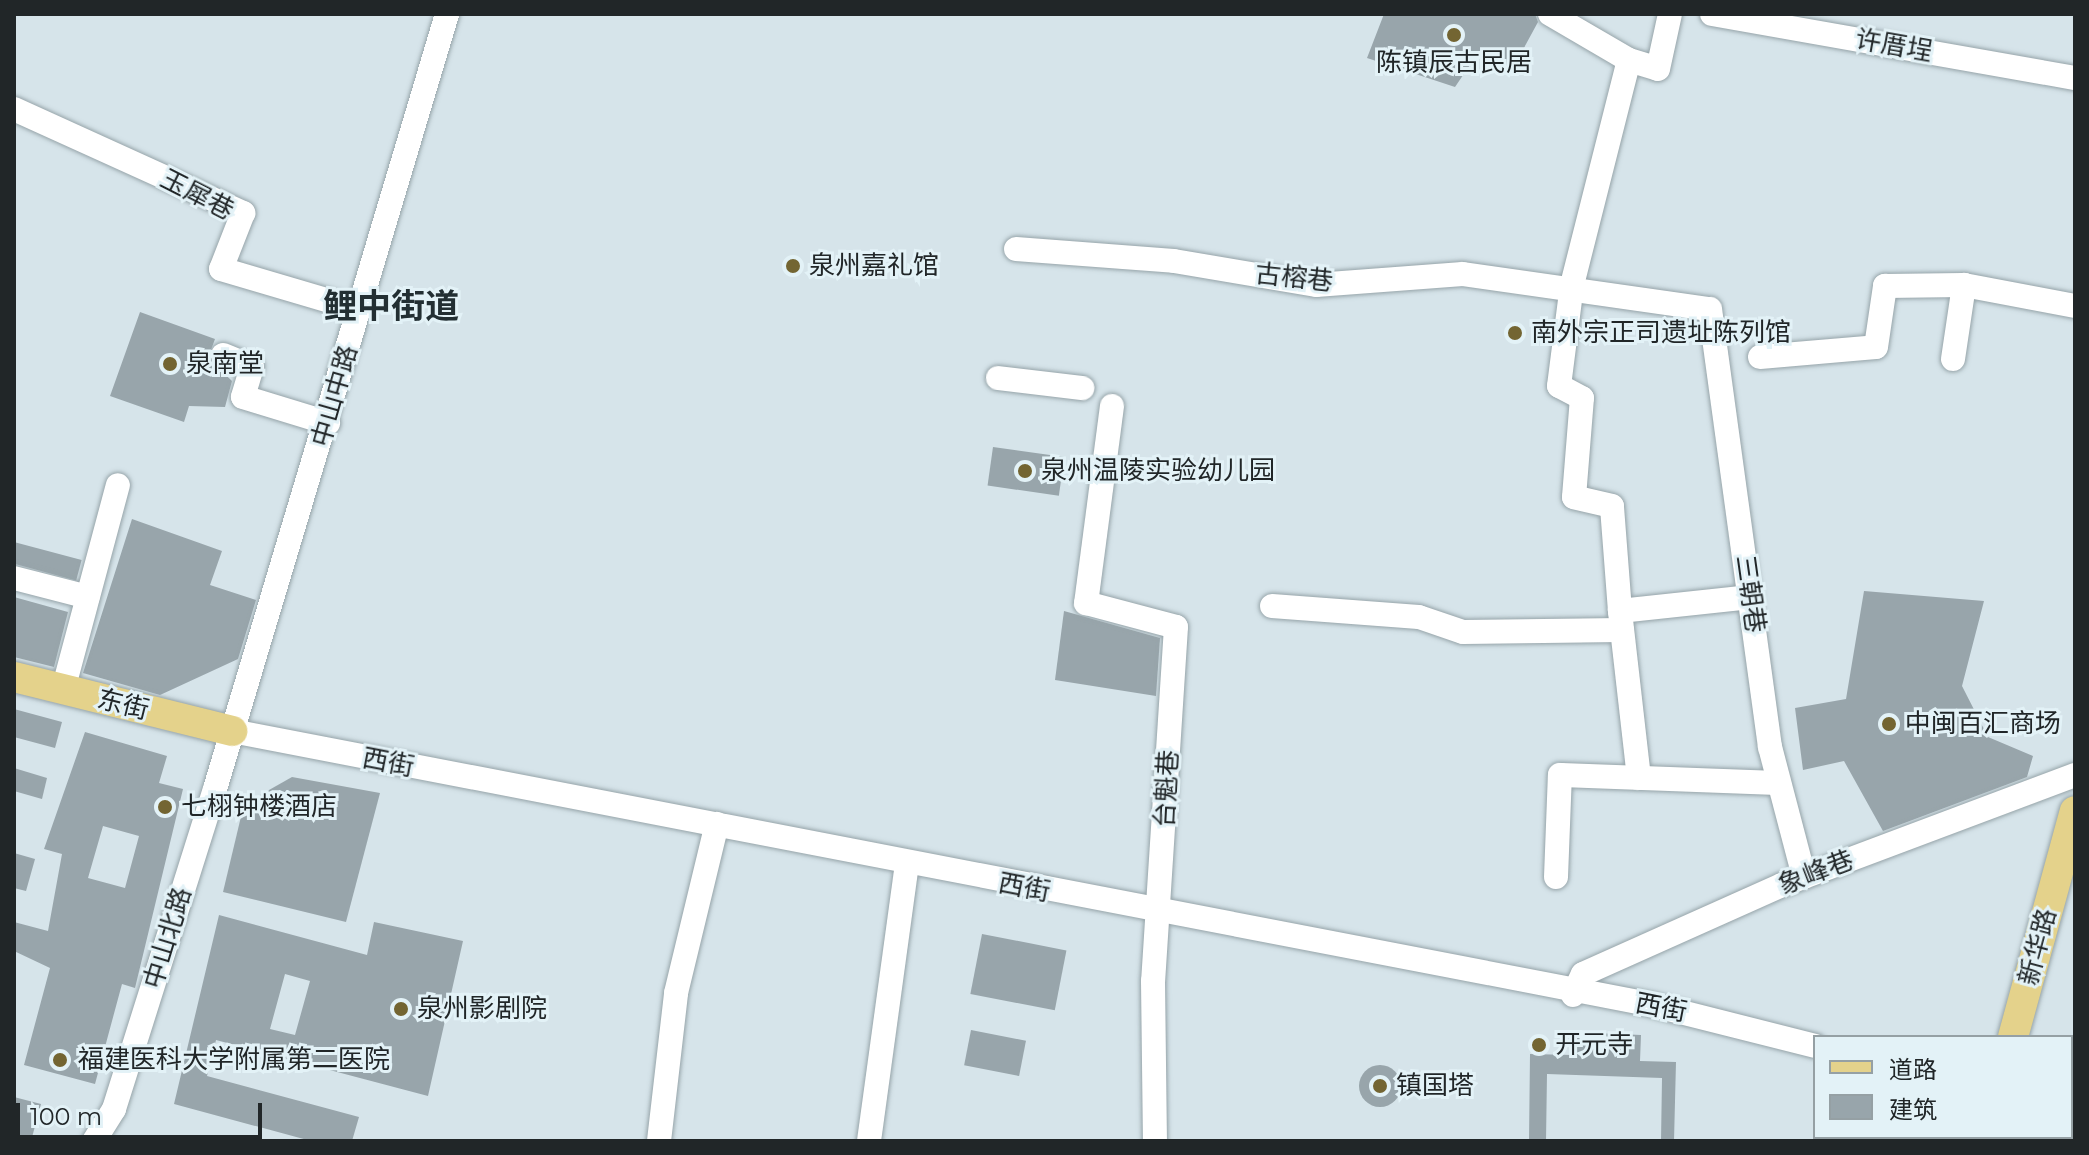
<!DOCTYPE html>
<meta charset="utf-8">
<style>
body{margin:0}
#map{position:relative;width:2089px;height:1155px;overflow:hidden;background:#d6e4ea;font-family:Montserrat,"Noto Sans SC",sans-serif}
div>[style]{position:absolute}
.building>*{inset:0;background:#98a5ab;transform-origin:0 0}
.round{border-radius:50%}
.roads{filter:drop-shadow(0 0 2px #96a4a9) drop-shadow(0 0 2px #96a4a9)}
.minor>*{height:24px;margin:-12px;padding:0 12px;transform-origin:12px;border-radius:12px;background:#fff}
.major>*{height:30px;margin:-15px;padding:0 15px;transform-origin:15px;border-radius:15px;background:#e4d28b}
.dots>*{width:22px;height:22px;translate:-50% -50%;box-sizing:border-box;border:4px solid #e3f2f7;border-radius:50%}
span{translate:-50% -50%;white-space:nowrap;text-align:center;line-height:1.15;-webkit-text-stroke:6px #e3f2f7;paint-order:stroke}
.street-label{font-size:26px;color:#212628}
.poi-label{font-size:26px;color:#212628}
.left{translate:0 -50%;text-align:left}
.district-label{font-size:34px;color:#232f33;font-weight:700}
.frame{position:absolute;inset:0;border:16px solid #212628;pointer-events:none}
.legend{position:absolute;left:1813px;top:1035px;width:260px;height:104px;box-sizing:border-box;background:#e3f2f7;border:2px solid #95a0a4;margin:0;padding:10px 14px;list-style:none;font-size:24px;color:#212628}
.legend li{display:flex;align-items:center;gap:16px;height:40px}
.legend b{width:40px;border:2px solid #95a0a4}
.scale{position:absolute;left:16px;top:1103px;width:246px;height:36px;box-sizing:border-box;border:4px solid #212628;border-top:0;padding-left:10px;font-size:24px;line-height:28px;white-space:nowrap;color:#212628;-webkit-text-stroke:6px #e3f2f7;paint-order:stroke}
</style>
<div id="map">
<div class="building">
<i style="clip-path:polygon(1384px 14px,1535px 14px,1538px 22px,1512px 70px,1476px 56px,1455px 87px,1367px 58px)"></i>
<i style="clip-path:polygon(140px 312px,215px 339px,208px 358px,232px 381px,225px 407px,189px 406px,184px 422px,110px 396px)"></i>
<i style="left:993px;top:447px;width:72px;height:39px;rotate:8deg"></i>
<i style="clip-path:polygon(132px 519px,222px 551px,210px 585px,256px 600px,238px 659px,160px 695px,83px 673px)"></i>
<i style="left:14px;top:542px;width:70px;height:21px;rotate:15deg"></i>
<i style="clip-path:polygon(1864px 591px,1984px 601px,1962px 686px,1988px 737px,2033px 756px,2027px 777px,1883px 831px,1844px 761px,1803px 770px,1795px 708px,1846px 699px)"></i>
<i style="clip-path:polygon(14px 597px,68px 612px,54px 667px,14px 657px)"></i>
<i style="clip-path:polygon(1064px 611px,1160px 638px,1156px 696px,1055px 680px)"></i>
<i style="clip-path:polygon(14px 709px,62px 722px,55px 748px,14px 737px)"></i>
<i style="clip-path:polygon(evenodd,85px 732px,167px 756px,159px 783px,183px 789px,135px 988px,122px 984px,95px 1084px,24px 1065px,50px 968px,14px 951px,14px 922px,48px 931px,62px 854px,44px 849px,85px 732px,103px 826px,139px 836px,125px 888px,88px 878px,103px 826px)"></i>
<i style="clip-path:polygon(14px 768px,47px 778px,42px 799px,14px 791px)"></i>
<i style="clip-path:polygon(292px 777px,380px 793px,346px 922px,223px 892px,244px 804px)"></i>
<i style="clip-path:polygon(14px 853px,35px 859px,26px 891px,14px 888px)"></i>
<i style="clip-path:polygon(evenodd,219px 915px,367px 955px,374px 922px,463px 941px,428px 1096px,216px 1040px,207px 1076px,359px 1117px,352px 1141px,311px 1141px,174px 1104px,219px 915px,285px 974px,310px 981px,295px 1035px,270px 1029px,285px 974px)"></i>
<i style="left:982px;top:934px;width:86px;height:61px;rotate:11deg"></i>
<i style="left:971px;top:1030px;width:56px;height:36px;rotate:11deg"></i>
<i style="clip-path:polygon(1573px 1032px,1641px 1035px,1640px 1061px,1676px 1062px,1674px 1141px,1661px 1141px,1662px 1078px,1547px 1074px,1546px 1141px,1529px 1141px,1530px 1054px,1572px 1055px)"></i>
<i class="round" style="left:1359px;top:1065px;width:42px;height:42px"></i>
<i style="clip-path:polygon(14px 1097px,41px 1104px,31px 1141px,14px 1141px)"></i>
</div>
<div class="roads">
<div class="minor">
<i style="left:1550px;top:14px;width:91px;rotate:30.2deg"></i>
<i style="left:1712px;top:14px;width:369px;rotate:10deg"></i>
<i style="left:14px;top:109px;width:252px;rotate:24.4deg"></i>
<i style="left:243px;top:213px;width:60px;rotate:111.4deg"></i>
<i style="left:221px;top:269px;width:145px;rotate:16.4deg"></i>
<i style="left:1016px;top:249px;width:158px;rotate:4.3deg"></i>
<i style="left:1174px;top:261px;width:144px;rotate:9.6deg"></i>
<i style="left:1316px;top:285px;width:147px;rotate:-4.3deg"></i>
<i style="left:1463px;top:274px;width:249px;rotate:8.1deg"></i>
<i style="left:1710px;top:309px;width:442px;rotate:82.2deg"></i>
<i style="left:1770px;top:747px;width:134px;rotate:75.3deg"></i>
<i style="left:223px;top:355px;width:31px;rotate:22deg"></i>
<i style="left:252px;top:367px;width:31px;rotate:107deg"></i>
<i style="left:243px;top:397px;width:89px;rotate:17deg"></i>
<i style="left:1760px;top:357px;width:116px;rotate:-4.9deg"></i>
<i style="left:1876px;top:347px;width:62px;rotate:-81.6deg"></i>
<i style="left:1885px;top:286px;width:79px;rotate:-0.7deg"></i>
<i style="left:1964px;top:285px;width:113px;rotate:10.7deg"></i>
<i style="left:1953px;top:359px;width:75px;rotate:-81.5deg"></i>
<i style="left:998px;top:378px;width:85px;rotate:6.8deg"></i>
<i style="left:1112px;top:406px;width:199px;rotate:97.5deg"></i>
<i style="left:1086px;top:603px;width:93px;rotate:14.9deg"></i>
<i style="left:1176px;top:627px;width:355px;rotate:93.7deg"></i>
<i style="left:1153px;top:981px;width:160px;rotate:89.3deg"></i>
<i style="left:14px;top:578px;width:76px;rotate:14.4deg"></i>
<i style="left:1272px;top:606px;width:147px;rotate:4.3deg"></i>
<i style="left:1419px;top:617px;width:46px;rotate:18.8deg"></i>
<i style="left:1463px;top:632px;width:159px;rotate:-0.7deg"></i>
<i style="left:1620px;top:611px;width:105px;rotate:-94.4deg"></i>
<i style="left:1612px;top:506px;width:39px;rotate:-167deg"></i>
<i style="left:1574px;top:497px;width:99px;rotate:-85.4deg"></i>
<i style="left:1582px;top:398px;width:26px;rotate:-152deg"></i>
<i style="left:1559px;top:386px;width:102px;rotate:-82.7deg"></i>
<i style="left:1572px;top:285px;width:232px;rotate:-75.8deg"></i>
<i style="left:1629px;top:60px;width:30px;rotate:17deg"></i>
<i style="left:1658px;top:69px;width:56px;rotate:-77.7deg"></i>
<i style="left:63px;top:690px;width:212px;rotate:-75deg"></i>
<i style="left:232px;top:731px;width:1447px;rotate:10.91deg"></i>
<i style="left:1653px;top:1005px;width:167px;rotate:14.2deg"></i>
<i style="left:1639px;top:778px;width:168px;rotate:-96.5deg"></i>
<i style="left:1620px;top:611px;width:131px;rotate:-6.1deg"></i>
<i style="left:1556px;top:877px;width:102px;rotate:-87.8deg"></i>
<i style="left:1560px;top:775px;width:219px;rotate:2.1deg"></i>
<i style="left:1573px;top:995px;width:23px;rotate:-65deg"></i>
<i style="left:1583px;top:974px;width:218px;rotate:-24.1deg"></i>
<i style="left:1782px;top:885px;width:313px;rotate:-20.6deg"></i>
<i style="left:2062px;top:1137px;width:10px;rotate:24deg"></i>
<i style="left:94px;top:1141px;width:38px;rotate:-58deg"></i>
<i style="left:114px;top:1109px;width:336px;rotate:-72.5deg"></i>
<i style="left:215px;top:789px;width:809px;rotate:-73.33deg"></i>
<i style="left:659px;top:1141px;width:149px;rotate:-83.4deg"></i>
<i style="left:676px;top:993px;width:174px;rotate:-76.4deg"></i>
<i style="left:869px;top:1141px;width:279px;rotate:-82.2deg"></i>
</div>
<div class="major">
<i style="left:14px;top:677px;width:225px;rotate:13.9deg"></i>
<i style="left:2013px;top:1037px;width:234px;rotate:-74.7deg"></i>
<i style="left:1985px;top:1141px;width:4px;rotate:-76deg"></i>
</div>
</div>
<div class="dots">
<i style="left:1454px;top:35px;background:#736532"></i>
<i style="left:793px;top:266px;background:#736532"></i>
<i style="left:1515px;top:333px;background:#736532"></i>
<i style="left:170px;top:364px;background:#736532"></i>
<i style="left:1025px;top:471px;background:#736532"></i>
<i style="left:1889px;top:724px;background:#736532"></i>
<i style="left:165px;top:807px;background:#736532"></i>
<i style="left:401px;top:1009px;background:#736532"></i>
<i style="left:1539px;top:1045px;background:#736532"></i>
<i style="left:60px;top:1060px;background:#736532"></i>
<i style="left:1380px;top:1086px;background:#736532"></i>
</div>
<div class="street-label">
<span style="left:1894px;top:46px;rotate:10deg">许厝埕</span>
<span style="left:197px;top:195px;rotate:27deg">玉犀巷</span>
<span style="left:1294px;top:278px;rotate:6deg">古榕巷</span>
<span style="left:335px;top:396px;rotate:-74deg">中山中路</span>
<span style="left:1750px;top:594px;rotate:82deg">三朝巷</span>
<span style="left:123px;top:705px;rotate:14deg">东街</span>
<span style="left:388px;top:763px;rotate:11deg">西街</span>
<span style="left:1167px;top:789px;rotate:-87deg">台魁巷</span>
<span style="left:1816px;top:873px;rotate:-21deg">象峰巷</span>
<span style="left:1024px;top:888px;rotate:11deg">西街</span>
<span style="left:168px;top:938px;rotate:-73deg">中山北路</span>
<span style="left:2038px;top:947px;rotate:-75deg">新华路</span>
<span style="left:1661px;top:1008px;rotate:11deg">西街</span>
</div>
<div class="poi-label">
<span style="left:1454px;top:63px">陈镇辰古民居</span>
<span class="left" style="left:809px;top:266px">泉州嘉礼馆</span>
<span class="left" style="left:1531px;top:333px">南外宗正司遗址陈列馆</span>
<span class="left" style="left:186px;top:364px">泉南堂</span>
<span class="left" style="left:1041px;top:471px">泉州温陵实验幼儿园</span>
<span class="left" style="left:1905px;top:724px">中闽百汇商场</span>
<span class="left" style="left:181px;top:807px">七栩钟楼酒店</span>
<span class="left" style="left:417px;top:1009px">泉州影剧院</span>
<span class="left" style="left:1555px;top:1045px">开元寺</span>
<span class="left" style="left:78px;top:1060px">福建医科大学附属第二医院</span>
<span class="left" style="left:1396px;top:1086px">镇国塔</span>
</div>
<div class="district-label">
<span style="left:391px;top:307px">鲤中街道</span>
</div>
<div class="frame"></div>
<ul class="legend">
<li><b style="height:10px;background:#e4d28b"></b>道路</li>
<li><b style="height:22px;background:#98a5ab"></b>建筑</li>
</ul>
<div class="scale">100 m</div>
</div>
